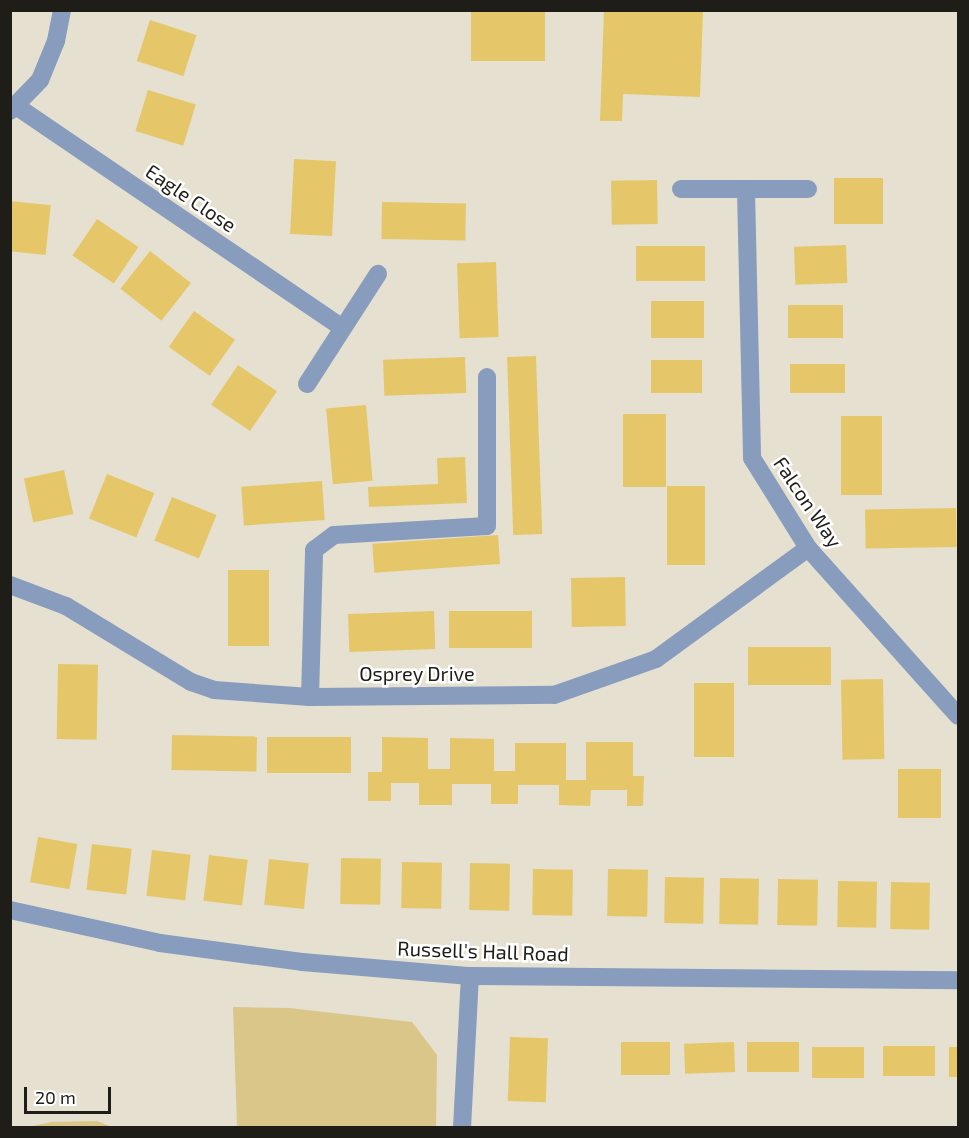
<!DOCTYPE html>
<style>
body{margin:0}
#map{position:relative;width:969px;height:1138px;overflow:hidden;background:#e5e0d0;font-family:"Exo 2",sans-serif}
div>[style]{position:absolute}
.green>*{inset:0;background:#d9c688}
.building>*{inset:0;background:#e5c769;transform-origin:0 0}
.minor>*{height:18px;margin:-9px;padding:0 9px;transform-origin:9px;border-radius:9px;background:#889cbd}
span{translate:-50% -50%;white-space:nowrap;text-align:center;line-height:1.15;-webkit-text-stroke:5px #fff;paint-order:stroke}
.street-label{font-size:20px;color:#1e1d17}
.frame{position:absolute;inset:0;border:12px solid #1e1d17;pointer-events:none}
.scale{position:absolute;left:24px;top:1087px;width:87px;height:27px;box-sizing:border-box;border:3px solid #1e1d17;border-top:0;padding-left:8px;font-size:18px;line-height:21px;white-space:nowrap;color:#1e1d17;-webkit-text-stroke:4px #fff;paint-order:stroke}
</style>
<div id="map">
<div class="green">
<i style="clip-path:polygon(233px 1007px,289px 1008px,412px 1022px,437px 1055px,436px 1127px,237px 1127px)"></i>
<i style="clip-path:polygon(97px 1121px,112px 1127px,28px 1127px,51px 1122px)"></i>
</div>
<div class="building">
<i style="left:471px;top:10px;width:74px;height:51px"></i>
<i style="clip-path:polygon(604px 10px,703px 10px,700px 97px,623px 94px,622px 121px,600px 121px)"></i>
<i style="left:150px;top:20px;width:49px;height:43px;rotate:18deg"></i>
<i style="left:148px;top:90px;width:50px;height:43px;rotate:17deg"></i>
<i style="left:294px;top:159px;width:42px;height:75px;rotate:3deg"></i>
<i style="left:834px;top:178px;width:49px;height:46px"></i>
<i style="left:657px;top:180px;width:44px;height:46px;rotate:89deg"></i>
<i style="left:10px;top:201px;width:41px;height:50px;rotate:6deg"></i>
<i style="left:382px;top:202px;width:84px;height:37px;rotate:1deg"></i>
<i style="left:97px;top:219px;width:50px;height:44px;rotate:34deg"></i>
<i style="left:846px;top:245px;width:38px;height:52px;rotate:88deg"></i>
<i style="left:705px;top:246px;width:35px;height:69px;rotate:90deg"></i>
<i style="left:150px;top:251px;width:52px;height:48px;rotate:38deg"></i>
<i style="left:496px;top:262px;width:75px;height:39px;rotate:88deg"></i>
<i style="left:704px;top:301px;width:37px;height:53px;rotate:90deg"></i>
<i style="left:788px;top:305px;width:55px;height:33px"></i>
<i style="left:194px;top:311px;width:50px;height:44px;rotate:35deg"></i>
<i style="left:536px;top:356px;width:178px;height:29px;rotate:88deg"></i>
<i style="left:465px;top:357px;width:36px;height:82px;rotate:88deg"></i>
<i style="left:651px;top:360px;width:51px;height:33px"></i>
<i style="left:845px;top:364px;width:29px;height:55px;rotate:90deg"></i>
<i style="left:238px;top:365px;width:47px;height:48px;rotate:34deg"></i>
<i style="left:366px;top:405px;width:76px;height:40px;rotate:85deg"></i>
<i style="left:623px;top:414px;width:43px;height:73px"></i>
<i style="left:841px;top:416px;width:41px;height:79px"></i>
<i style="clip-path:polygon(465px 457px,467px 503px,369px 507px,368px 487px,438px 484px,437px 458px)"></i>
<i style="left:64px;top:470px;width:45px;height:41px;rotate:78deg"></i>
<i style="left:107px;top:474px;width:51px;height:48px;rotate:22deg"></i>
<i style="left:322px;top:481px;width:39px;height:81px;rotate:86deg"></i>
<i style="left:667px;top:486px;width:38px;height:79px"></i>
<i style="left:172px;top:497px;width:48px;height:47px;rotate:22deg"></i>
<i style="left:956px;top:508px;width:39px;height:91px;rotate:89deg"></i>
<i style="left:498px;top:535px;width:29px;height:126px;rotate:86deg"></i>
<i style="left:228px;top:570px;width:41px;height:76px"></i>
<i style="left:625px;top:577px;width:49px;height:54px;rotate:89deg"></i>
<i style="left:434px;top:611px;width:38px;height:86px;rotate:88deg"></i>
<i style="left:449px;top:611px;width:83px;height:37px"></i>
<i style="left:748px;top:647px;width:83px;height:38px"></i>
<i style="left:58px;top:664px;width:40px;height:75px;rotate:1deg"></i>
<i style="left:883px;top:679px;width:80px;height:42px;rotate:89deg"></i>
<i style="left:694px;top:683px;width:40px;height:74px"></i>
<i style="left:172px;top:735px;width:85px;height:35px;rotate:1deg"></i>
<i style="left:351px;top:737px;width:36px;height:84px;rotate:90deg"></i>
<i style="clip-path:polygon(382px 737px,428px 738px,428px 769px,450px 769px,450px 738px,494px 739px,494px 771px,515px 771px,515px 743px,566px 743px,566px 780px,586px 780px,586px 742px,633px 742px,633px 776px,644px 776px,643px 806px,627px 806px,627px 790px,591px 790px,590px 806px,559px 805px,559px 785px,518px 785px,518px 804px,491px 804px,491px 784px,452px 784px,452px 805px,419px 805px,419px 783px,391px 783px,391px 801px,368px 801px,368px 772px,382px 772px)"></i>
<i style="left:898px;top:769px;width:43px;height:49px"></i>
<i style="left:38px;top:837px;width:40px;height:46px;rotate:10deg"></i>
<i style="left:92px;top:844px;width:40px;height:46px;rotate:7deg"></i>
<i style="left:152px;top:850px;width:39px;height:46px;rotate:7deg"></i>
<i style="left:209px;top:855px;width:39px;height:46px;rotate:7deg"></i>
<i style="left:341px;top:858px;width:40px;height:46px;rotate:1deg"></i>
<i style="left:269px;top:859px;width:40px;height:46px;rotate:6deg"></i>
<i style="left:402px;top:862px;width:40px;height:46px;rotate:1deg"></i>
<i style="left:470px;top:863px;width:40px;height:47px;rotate:1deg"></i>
<i style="left:533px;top:869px;width:40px;height:46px;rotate:1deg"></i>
<i style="left:608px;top:869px;width:40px;height:47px;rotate:1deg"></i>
<i style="left:665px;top:877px;width:39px;height:46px;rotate:1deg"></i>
<i style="left:720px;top:878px;width:39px;height:46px;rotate:1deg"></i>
<i style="left:778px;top:879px;width:40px;height:46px;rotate:1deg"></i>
<i style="left:838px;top:881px;width:39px;height:46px;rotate:1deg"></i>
<i style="left:891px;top:882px;width:39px;height:47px;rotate:1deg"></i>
<i style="left:510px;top:1037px;width:38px;height:64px;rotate:2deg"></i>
<i style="left:621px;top:1042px;width:49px;height:33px"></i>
<i style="left:734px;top:1042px;width:30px;height:50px;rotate:88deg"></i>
<i style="left:799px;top:1042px;width:30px;height:52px;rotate:90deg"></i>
<i style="left:883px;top:1046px;width:52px;height:30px"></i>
<i style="left:812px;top:1047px;width:52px;height:31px"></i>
<i style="left:949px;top:1047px;width:9px;height:30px"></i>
</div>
<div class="minor">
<i style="left:16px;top:106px;width:393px;rotate:34.2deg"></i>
<i style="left:10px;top:111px;width:43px;rotate:-45.9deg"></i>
<i style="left:40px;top:80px;width:42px;rotate:-67.7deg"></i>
<i style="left:56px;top:41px;width:32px;rotate:-79deg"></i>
<i style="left:681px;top:189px;width:127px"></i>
<i style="left:746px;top:190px;width:268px;rotate:88.7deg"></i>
<i style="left:752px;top:458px;width:106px;rotate:58.1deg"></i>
<i style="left:808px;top:548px;width:225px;rotate:48.2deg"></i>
<i style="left:307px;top:384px;width:131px;rotate:-57.2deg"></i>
<i style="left:10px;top:585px;width:60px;rotate:20.6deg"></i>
<i style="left:66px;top:606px;width:146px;rotate:31.3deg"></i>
<i style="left:191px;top:682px;width:24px;rotate:19deg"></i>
<i style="left:214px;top:690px;width:96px;rotate:4.2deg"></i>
<i style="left:310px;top:697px;width:244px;rotate:-0.5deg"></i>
<i style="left:554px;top:695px;width:108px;rotate:-19.4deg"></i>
<i style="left:656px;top:659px;width:188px;rotate:-36.1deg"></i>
<i style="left:310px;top:697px;width:147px;rotate:-88.4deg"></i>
<i style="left:314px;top:550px;width:25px;rotate:-37deg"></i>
<i style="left:334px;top:535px;width:153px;rotate:-3.4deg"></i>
<i style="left:487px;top:526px;width:149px;rotate:-90deg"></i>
<i style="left:10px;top:910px;width:154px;rotate:12.4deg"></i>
<i style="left:160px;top:943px;width:143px;rotate:7.6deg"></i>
<i style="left:302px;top:962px;width:169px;rotate:4.8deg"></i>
<i style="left:470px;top:976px;width:488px;rotate:0.5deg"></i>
<i style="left:462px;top:1128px;width:152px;rotate:-87deg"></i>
</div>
<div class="street-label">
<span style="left:191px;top:198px;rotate:34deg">Eagle Close</span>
<span style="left:808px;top:502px;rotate:56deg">Falcon Way</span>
<span style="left:417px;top:673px">Osprey Drive</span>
<span style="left:483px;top:951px;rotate:2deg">Russell's Hall Road</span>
</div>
<div class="frame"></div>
<div class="scale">20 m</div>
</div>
